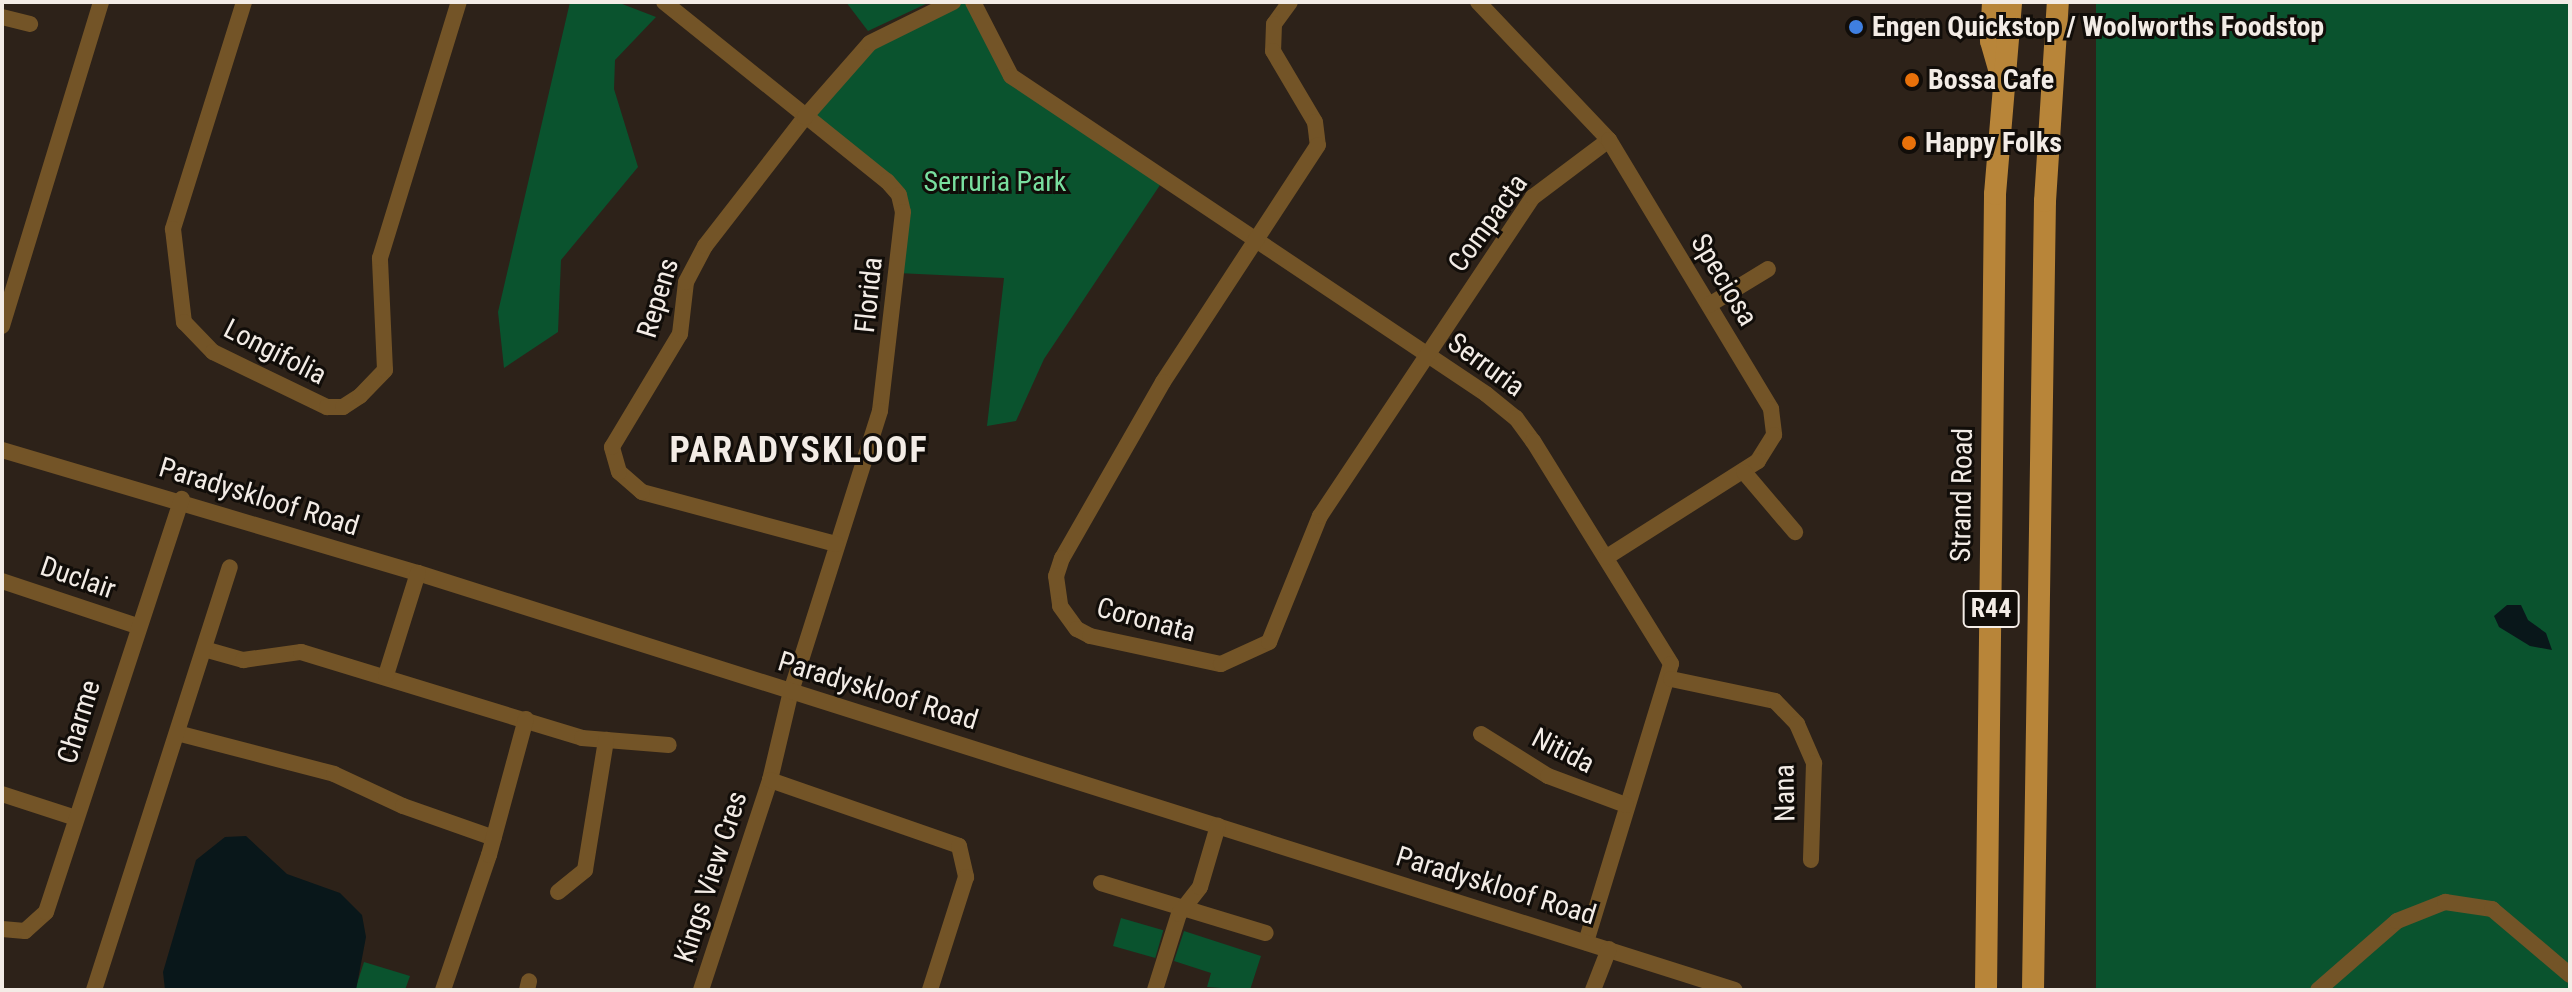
<!DOCTYPE html>
<style>
body{margin:0}
#map{position:relative;width:2572px;height:992px;overflow:hidden;background:#2d2219;font-family:"Roboto Condensed",sans-serif}
div>[style]{position:absolute}
.green>*{inset:0;background:#0a532e;transform-origin:0 0}
.water>*{inset:0;background:#09171a}
.minor>*{height:16px;margin:-8px;padding:0 8px;transform-origin:8px;border-radius:8px;background:#735427}
.primary>*{height:22px;margin:-11px;padding:0 11px;transform-origin:11px;border-radius:11px;background:#b88539}
.dots>*{width:22px;height:22px;translate:-50% -50%;box-sizing:border-box;border:4px solid #110d09;border-radius:50%}
span{translate:-50% -50%;white-space:nowrap;text-align:center;line-height:1.15;-webkit-text-stroke:6px #110d09;paint-order:stroke}
.shield-label span{padding:2px 6px;background:#110d09;border:2px solid;border-radius:6px;-webkit-text-stroke-width:0}
.shield-label{font-size:26px;color:#f3ece6;font-weight:700}
.poi-label{font-size:28px;color:#f3ece6;font-weight:700}
.left{translate:0 -50%;text-align:left}
.park-label{font-size:28px;color:#79df9f}
.street-label{font-size:28px;color:#f3ece6}
.district-label{font-size:36px;color:#f3ece6;font-weight:700;letter-spacing:2px}
.frame{position:absolute;inset:0;border:4px solid #f3ece6;pointer-events:none}
</style>
<div id="map">
<div class="green">
<i style="clip-path:polygon(570px 2px,617px 2px,656px 17px,615px 60px,614px 89px,638px 167px,561px 260px,558px 332px,504px 368px,498px 312px)"></i>
<i style="clip-path:polygon(846px 2px,930px 2px,868px 31px)"></i>
<i style="clip-path:polygon(953px 2px,973px 2px,998px 61px,1164px 179px,1044px 359px,1016px 421px,987px 426px,1004px 278px,897px 273px,899px 195px,805px 117px,870px 43px)"></i>
<i style="left:2096px;top:2px;width:474px;height:988px"></i>
<i style="left:1121px;top:918px;width:44px;height:29px;rotate:16deg"></i>
<i style="clip-path:polygon(1184px 931px,1261px 956px,1250px 990px,1207px 987px,1211px 973px,1174px 961px)"></i>
<i style="clip-path:polygon(364px 962px,410px 976px,405px 990px,355px 990px)"></i>
</div>
<div class="water">
<i style="clip-path:polygon(2507px 605px,2521px 605px,2528px 620px,2546px 633px,2552px 650px,2530px 646px,2499px 627px,2494px 616px)"></i>
<i style="clip-path:polygon(246px 836px,287px 874px,340px 893px,362px 915px,366px 937px,356px 990px,165px 990px,163px 972px,196px 860px,225px 837px)"></i>
</div>
<div class="minor">
<i style="left:244px;top:2px;width:238px;rotate:107.4deg"></i>
<i style="left:173px;top:229px;width:94px;rotate:83.3deg"></i>
<i style="left:184px;top:322px;width:42px;rotate:46deg"></i>
<i style="left:213px;top:352px;width:127px;rotate:25.8deg"></i>
<i style="left:327px;top:407px;width:16px"></i>
<i style="left:343px;top:407px;width:20px;rotate:-33deg"></i>
<i style="left:360px;top:396px;width:36px;rotate:-46deg"></i>
<i style="left:385px;top:370px;width:112px;rotate:-92.6deg"></i>
<i style="left:380px;top:258px;width:268px;rotate:-72.9deg"></i>
<i style="left:664px;top:2px;width:286px;rotate:38.8deg"></i>
<i style="left:887px;top:181px;width:18px;rotate:49deg"></i>
<i style="left:899px;top:195px;width:17px;rotate:77deg"></i>
<i style="left:903px;top:212px;width:200px;rotate:96.6deg"></i>
<i style="left:880px;top:411px;width:294px;rotate:107.6deg"></i>
<i style="left:791px;top:691px;width:91px;rotate:103.3deg"></i>
<i style="left:973px;top:2px;width:83px;rotate:62.8deg"></i>
<i style="left:1011px;top:76px;width:572px;rotate:33.8deg"></i>
<i style="left:1486px;top:394px;width:38px;rotate:39deg"></i>
<i style="left:1516px;top:418px;width:29px;rotate:54deg"></i>
<i style="left:1533px;top:441px;width:262px;rotate:58.2deg"></i>
<i style="left:1671px;top:664px;width:291px;rotate:107deg"></i>
<i style="left:1290px;top:2px;width:27px;rotate:126deg"></i>
<i style="left:1274px;top:24px;width:27px;rotate:92deg"></i>
<i style="left:1273px;top:51px;width:82px;rotate:59.4deg"></i>
<i style="left:1315px;top:122px;width:23px;rotate:83deg"></i>
<i style="left:1318px;top:145px;width:283px;rotate:123.2deg"></i>
<i style="left:1163px;top:382px;width:203px;rotate:119.8deg"></i>
<i style="left:1062px;top:558px;width:19px;rotate:108deg"></i>
<i style="left:1056px;top:576px;width:30px;rotate:82deg"></i>
<i style="left:1060px;top:606px;width:29px;rotate:54deg"></i>
<i style="left:1077px;top:629px;width:15px;rotate:28deg"></i>
<i style="left:1090px;top:636px;width:134px;rotate:12.1deg"></i>
<i style="left:1221px;top:664px;width:53px;rotate:-24.6deg"></i>
<i style="left:1269px;top:642px;width:136px;rotate:-68deg"></i>
<i style="left:1320px;top:516px;width:384px;rotate:-56.3deg"></i>
<i style="left:1533px;top:197px;width:95px;rotate:-36.9deg"></i>
<i style="left:1478px;top:2px;width:190px;rotate:46.5deg"></i>
<i style="left:1609px;top:140px;width:314px;rotate:58.9deg"></i>
<i style="left:1771px;top:409px;width:26px;rotate:83deg"></i>
<i style="left:1774px;top:435px;width:31px;rotate:122deg"></i>
<i style="left:1758px;top:461px;width:179px;rotate:147.6deg"></i>
<i style="left:2px;top:17px;width:29px;rotate:14deg"></i>
<i style="left:1709px;top:305px;width:69px;rotate:-31.4deg"></i>
<i style="left:2px;top:326px;width:339px;rotate:-73deg"></i>
<i style="left:2px;top:450px;width:434px;rotate:16.5deg"></i>
<i style="left:418px;top:573px;width:1381px;rotate:17.57deg"></i>
<i style="left:1744px;top:472px;width:79px;rotate:49.6deg"></i>
<i style="left:836px;top:544px;width:201px;rotate:-165deg"></i>
<i style="left:642px;top:492px;width:30px;rotate:-139deg"></i>
<i style="left:619px;top:472px;width:26px;rotate:-106deg"></i>
<i style="left:612px;top:447px;width:132px;rotate:-59deg"></i>
<i style="left:680px;top:334px;width:52px;rotate:-83.4deg"></i>
<i style="left:686px;top:282px;width:41px;rotate:-62.2deg"></i>
<i style="left:705px;top:246px;width:163px;rotate:-52.2deg"></i>
<i style="left:805px;top:117px;width:98px;rotate:-48.7deg"></i>
<i style="left:870px;top:43px;width:93px;rotate:-26.3deg"></i>
<i style="left:2px;top:581px;width:142px;rotate:18.4deg"></i>
<i style="left:204px;top:649px;width:41px;rotate:15.8deg"></i>
<i style="left:243px;top:660px;width:59px;rotate:-7.9deg"></i>
<i style="left:301px;top:652px;width:294px;rotate:17deg"></i>
<i style="left:582px;top:738px;width:87px;rotate:4.6deg"></i>
<i style="left:386px;top:675px;width:107px;rotate:-72.6deg"></i>
<i style="left:1671px;top:679px;width:106px;rotate:11.9deg"></i>
<i style="left:1775px;top:701px;width:32px;rotate:46deg"></i>
<i style="left:1797px;top:724px;width:43px;rotate:66.4deg"></i>
<i style="left:1814px;top:763px;width:97px;rotate:91.8deg"></i>
<i style="left:177px;top:733px;width:162px;rotate:14.6deg"></i>
<i style="left:334px;top:774px;width:76px;rotate:24.9deg"></i>
<i style="left:403px;top:806px;width:96px;rotate:19.4deg"></i>
<i style="left:1481px;top:734px;width:79px;rotate:32.1deg"></i>
<i style="left:1548px;top:776px;width:83px;rotate:20.4deg"></i>
<i style="left:2px;top:794px;width:78px;rotate:18deg"></i>
<i style="left:1101px;top:883px;width:172px;rotate:16.9deg"></i>
<i style="left:558px;top:892px;width:35px;rotate:-39deg"></i>
<i style="left:585px;top:870px;width:132px;rotate:-80.8deg"></i>
<i style="left:2px;top:929px;width:23px;rotate:5deg"></i>
<i style="left:25px;top:931px;width:28px;rotate:-42deg"></i>
<i style="left:46px;top:912px;width:435px;rotate:-71.8deg"></i>
<i style="left:94px;top:990px;width:444px;rotate:-72.2deg"></i>
<i style="left:443px;top:990px;width:143px;rotate:-71.2deg"></i>
<i style="left:489px;top:855px;width:141px;rotate:-74.8deg"></i>
<i style="left:527px;top:990px;width:9px;rotate:-77deg"></i>
<i style="left:701px;top:990px;width:221px;rotate:-71.8deg"></i>
<i style="left:770px;top:780px;width:200px;rotate:19.2deg"></i>
<i style="left:959px;top:846px;width:32px;rotate:77deg"></i>
<i style="left:966px;top:877px;width:119px;rotate:107.7deg"></i>
<i style="left:1155px;top:990px;width:80px;rotate:-72.5deg"></i>
<i style="left:1179px;top:914px;width:34px;rotate:-52deg"></i>
<i style="left:1200px;top:887px;width:64px;rotate:-73.6deg"></i>
<i style="left:1593px;top:990px;width:44px;rotate:-68.7deg"></i>
<i style="left:2318px;top:990px;width:105px;rotate:-41.1deg"></i>
<i style="left:2397px;top:921px;width:52px;rotate:-21.6deg"></i>
<i style="left:2445px;top:902px;width:48px;rotate:8.5deg"></i>
<i style="left:2492px;top:909px;width:102px;rotate:40.2deg"></i>
</div>
<div class="primary">
<i style="left:1993px;top:2px;width:39px;rotate:93deg"></i>
<i style="left:1991px;top:41px;width:32px;rotate:74deg"></i>
<i style="left:1986px;top:990px;width:796px;rotate:-89.35deg"></i>
<i style="left:1995px;top:194px;width:193px;rotate:-85.2deg"></i>
<i style="left:2033px;top:990px;width:789px;rotate:-89.13deg"></i>
<i style="left:2045px;top:201px;width:199px;rotate:-86.3deg"></i>
</div>
<div class="dots">
<i style="left:1856px;top:27px;background:#3f7fe0"></i>
<i style="left:1912px;top:80px;background:#e8710a"></i>
<i style="left:1909px;top:143px;background:#e8710a"></i>
</div>
<div class="shield-label">
<span style="left:1991px;top:609px">R44</span>
</div>
<div class="poi-label">
<span class="left" style="left:1872px;top:27px">Engen Quickstop / Woolworths Foodstop</span>
<span class="left" style="left:1928px;top:80px">Bossa Cafe</span>
<span class="left" style="left:1925px;top:143px">Happy Folks</span>
</div>
<div class="park-label">
<span style="left:995px;top:182px">Serruria Park</span>
</div>
<div class="street-label">
<span style="left:1488px;top:223px;rotate:-54deg">Compacta</span>
<span style="left:1724px;top:280px;rotate:59deg">Speciosa</span>
<span style="left:869px;top:295px;rotate:-84deg">Florida</span>
<span style="left:658px;top:298px;rotate:-73deg">Repens</span>
<span style="left:275px;top:352px;rotate:27deg">Longifolia</span>
<span style="left:1486px;top:365px;rotate:36deg">Serruria</span>
<span style="left:1962px;top:495px;rotate:-89deg">Strand Road</span>
<span style="left:259px;top:497px;rotate:17deg">Paradyskloof Road</span>
<span style="left:78px;top:578px;rotate:19deg">Duclair</span>
<span style="left:1146px;top:620px;rotate:15deg">Coronata</span>
<span style="left:878px;top:691px;rotate:17deg">Paradyskloof Road</span>
<span style="left:79px;top:722px;rotate:-73deg">Charme</span>
<span style="left:1563px;top:751px;rotate:27deg">Nitida</span>
<span style="left:1785px;top:793px;rotate:-91deg">Nana</span>
<span style="left:711px;top:877px;rotate:-72deg">Kings View Cres</span>
<span style="left:1496px;top:886px;rotate:17deg">Paradyskloof Road</span>
</div>
<div class="district-label">
<span style="left:799px;top:451px">PARADYSKLOOF</span>
</div>
<div class="frame"></div>
</div>
